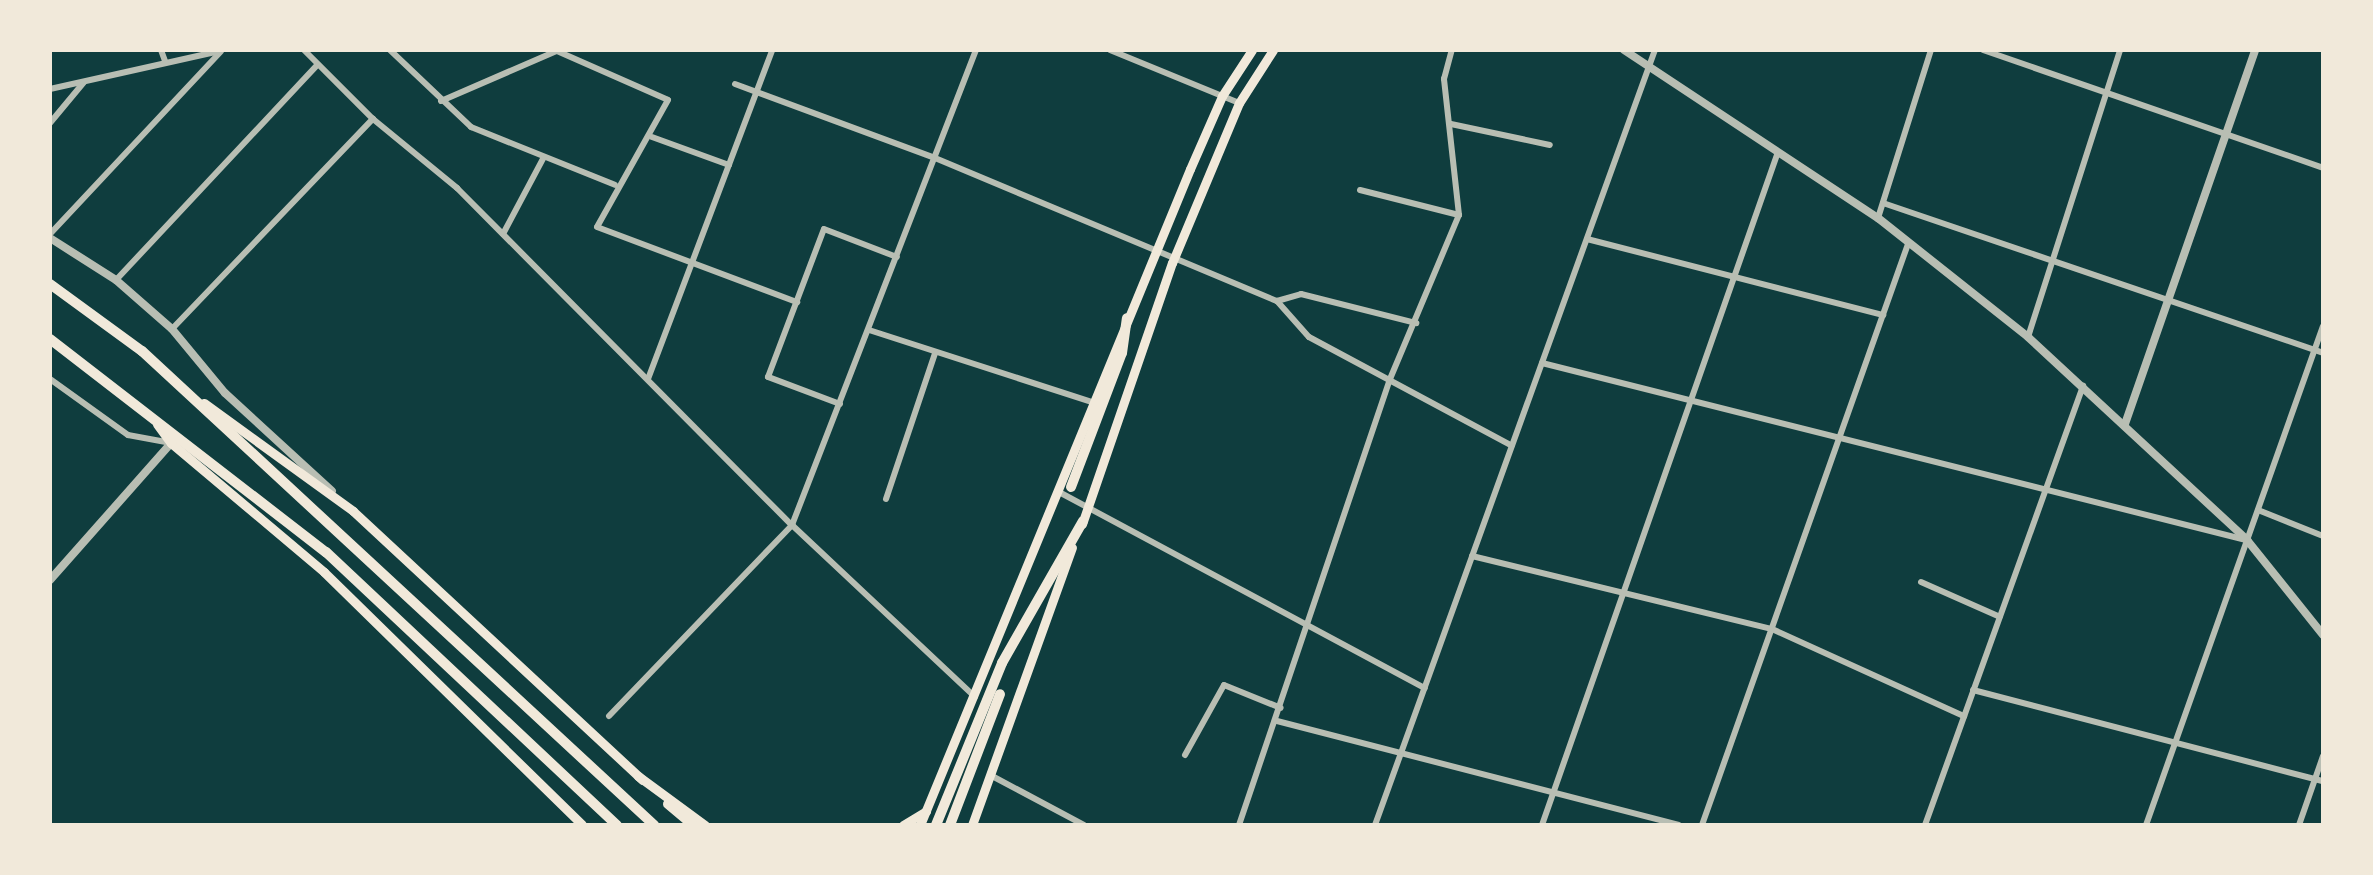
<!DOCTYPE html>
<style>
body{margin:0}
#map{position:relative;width:2373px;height:875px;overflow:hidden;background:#0f3d3e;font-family:"Titillium Web",sans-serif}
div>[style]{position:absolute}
.minor>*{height:6px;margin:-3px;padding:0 3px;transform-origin:3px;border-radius:3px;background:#b8beb3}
.tertiary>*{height:8px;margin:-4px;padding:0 4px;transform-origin:4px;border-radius:4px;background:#b8beb3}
.secondary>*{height:9px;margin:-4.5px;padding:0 4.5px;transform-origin:4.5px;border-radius:4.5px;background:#f1e9da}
.primary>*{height:9px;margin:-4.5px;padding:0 4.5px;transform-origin:4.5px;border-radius:4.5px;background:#f1e9da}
.trunk>*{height:10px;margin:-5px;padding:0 5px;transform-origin:5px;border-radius:5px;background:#f1e9da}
span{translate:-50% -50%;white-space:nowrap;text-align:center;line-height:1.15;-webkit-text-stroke:9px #f1e9da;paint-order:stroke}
.frame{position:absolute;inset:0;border:52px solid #f1e9da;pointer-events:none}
</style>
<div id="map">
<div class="minor">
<i style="left:161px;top:50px;width:12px;rotate:70deg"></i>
<i style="left:304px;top:50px;width:98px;rotate:45deg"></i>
<i style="left:373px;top:119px;width:109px;rotate:39.4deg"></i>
<i style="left:457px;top:188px;width:475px;rotate:45.2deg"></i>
<i style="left:792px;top:525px;width:251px;rotate:43.2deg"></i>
<i style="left:390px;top:50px;width:112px;rotate:43.5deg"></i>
<i style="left:471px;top:127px;width:155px;rotate:21.9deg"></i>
<i style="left:1110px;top:50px;width:139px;rotate:22.3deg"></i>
<i style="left:1983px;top:50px;width:360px;rotate:19.1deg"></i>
<i style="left:557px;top:51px;width:121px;rotate:23.8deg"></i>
<i style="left:668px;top:100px;width:145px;rotate:119.2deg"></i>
<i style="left:597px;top:227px;width:214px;rotate:20.6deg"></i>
<i style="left:735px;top:84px;width:213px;rotate:20.3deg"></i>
<i style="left:935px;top:158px;width:371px;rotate:22.7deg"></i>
<i style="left:1277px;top:301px;width:25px;rotate:-16deg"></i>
<i style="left:1301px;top:294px;width:119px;rotate:14.2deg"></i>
<i style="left:50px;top:89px;width:174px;rotate:-12.6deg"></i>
<i style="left:441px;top:101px;width:129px;rotate:-23.4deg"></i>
<i style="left:50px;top:123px;width:53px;rotate:-50.3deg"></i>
<i style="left:1451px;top:124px;width:101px;rotate:12deg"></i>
<i style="left:652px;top:137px;width:82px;rotate:20deg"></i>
<i style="left:1360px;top:190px;width:102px;rotate:14.2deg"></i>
<i style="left:1883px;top:203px;width:465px;rotate:18.8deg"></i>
<i style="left:1878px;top:218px;width:176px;rotate:-72.5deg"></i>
<i style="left:50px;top:234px;width:250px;rotate:-46.9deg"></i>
<i style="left:503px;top:234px;width:87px;rotate:-62deg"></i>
<i style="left:1587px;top:239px;width:306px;rotate:14.4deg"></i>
<i style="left:116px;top:280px;width:294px;rotate:-46.9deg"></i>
<i style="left:1277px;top:301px;width:48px;rotate:48.4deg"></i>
<i style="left:1309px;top:337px;width:230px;rotate:28.2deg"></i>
<i style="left:172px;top:329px;width:291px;rotate:-46.3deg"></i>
<i style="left:869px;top:330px;width:237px;rotate:17.9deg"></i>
<i style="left:2028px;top:337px;width:301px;rotate:-72.2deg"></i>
<i style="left:1542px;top:363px;width:726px;rotate:14.11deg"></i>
<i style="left:50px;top:379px;width:96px;rotate:35.7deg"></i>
<i style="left:128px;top:435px;width:44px;rotate:10.5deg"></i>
<i style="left:648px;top:379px;width:352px;rotate:-69.3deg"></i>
<i style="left:840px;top:404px;width:77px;rotate:-159.4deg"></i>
<i style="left:768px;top:377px;width:158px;rotate:-69.3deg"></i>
<i style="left:824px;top:229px;width:78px;rotate:21deg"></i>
<i style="left:1059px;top:492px;width:415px;rotate:28.2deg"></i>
<i style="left:886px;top:499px;width:154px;rotate:-71.4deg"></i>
<i style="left:2258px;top:510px;width:70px;rotate:21.8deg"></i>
<i style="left:1472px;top:556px;width:309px;rotate:13.7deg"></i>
<i style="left:1772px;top:629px;width:211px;rotate:24.4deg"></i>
<i style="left:1921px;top:582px;width:86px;rotate:23.9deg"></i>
<i style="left:1973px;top:690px;width:362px;rotate:14.6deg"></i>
<i style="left:609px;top:716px;width:265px;rotate:-46.2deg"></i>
<i style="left:792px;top:525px;width:509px;rotate:-68.83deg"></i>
<i style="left:1277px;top:721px;width:415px;rotate:14.5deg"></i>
<i style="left:1185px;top:755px;width:80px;rotate:-60.9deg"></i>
<i style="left:1224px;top:685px;width:61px;rotate:22deg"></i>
<i style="left:992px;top:776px;width:104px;rotate:28deg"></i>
<i style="left:1239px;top:825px;width:471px;rotate:-71.3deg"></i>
<i style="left:1390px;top:379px;width:178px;rotate:-67.2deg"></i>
<i style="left:1459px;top:215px;width:137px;rotate:-96.3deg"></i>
<i style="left:1444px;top:79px;width:30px;rotate:-75deg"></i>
<i style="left:1375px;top:825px;width:824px;rotate:-70.14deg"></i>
<i style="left:1542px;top:825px;width:713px;rotate:-70.68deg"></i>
<i style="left:1702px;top:825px;width:616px;rotate:-70.48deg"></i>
<i style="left:1925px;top:825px;width:467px;rotate:-70.2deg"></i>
<i style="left:2146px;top:825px;width:529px;rotate:-70.47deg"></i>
<i style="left:2299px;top:825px;width:73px;rotate:-70.8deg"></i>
</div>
<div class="tertiary">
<i style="left:1624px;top:50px;width:305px;rotate:33.5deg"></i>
<i style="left:1878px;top:218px;width:191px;rotate:38.4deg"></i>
<i style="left:2028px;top:337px;width:299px;rotate:42.8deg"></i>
<i style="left:2247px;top:540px;width:122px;rotate:51.3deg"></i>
<i style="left:50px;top:238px;width:78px;rotate:32.5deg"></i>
<i style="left:116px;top:280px;width:74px;rotate:41.2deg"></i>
<i style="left:172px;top:329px;width:83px;rotate:50.4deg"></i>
<i style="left:225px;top:393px;width:145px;rotate:42.5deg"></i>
<i style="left:2125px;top:424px;width:396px;rotate:-70.8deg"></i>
<i style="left:50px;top:580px;width:183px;rotate:-48.5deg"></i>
</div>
<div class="secondary">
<i style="left:204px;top:403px;width:184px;rotate:35.9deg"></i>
<i style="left:353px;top:511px;width:395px;rotate:42.9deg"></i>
<i style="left:157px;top:424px;width:24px;rotate:54deg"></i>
<i style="left:171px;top:443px;width:200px;rotate:40.1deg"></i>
<i style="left:324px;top:572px;width:361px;rotate:44.4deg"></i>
</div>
<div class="primary">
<i style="left:1082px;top:524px;width:276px;rotate:-71deg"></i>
<i style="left:1172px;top:263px;width:173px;rotate:-67.3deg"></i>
<i style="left:1239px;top:103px;width:63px;rotate:-57.3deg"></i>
<i style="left:638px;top:776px;width:83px;rotate:36.2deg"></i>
<i style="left:903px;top:825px;width:27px;rotate:-31deg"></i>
<i style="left:920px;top:825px;width:709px;rotate:-67.63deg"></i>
<i style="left:1190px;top:169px;width:80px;rotate:-66.3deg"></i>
<i style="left:1222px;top:96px;width:55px;rotate:-56.9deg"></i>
<i style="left:972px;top:825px;width:295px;rotate:-70.2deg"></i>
</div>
<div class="trunk">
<i style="left:50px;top:284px;width:114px;rotate:36.1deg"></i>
<i style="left:142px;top:351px;width:698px;rotate:42.79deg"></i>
<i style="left:50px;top:339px;width:349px;rotate:37.7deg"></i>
<i style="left:326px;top:552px;width:399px;rotate:43.2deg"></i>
<i style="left:1071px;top:487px;width:143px;rotate:-69.2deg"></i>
<i style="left:1122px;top:353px;width:35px;rotate:-82deg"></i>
<i style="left:668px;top:804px;width:33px;rotate:40deg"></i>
<i style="left:936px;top:825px;width:175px;rotate:-67.8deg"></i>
<i style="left:1002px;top:663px;width:163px;rotate:-60.3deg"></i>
<i style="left:950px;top:825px;width:140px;rotate:-69.1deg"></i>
</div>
<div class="frame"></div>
</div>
